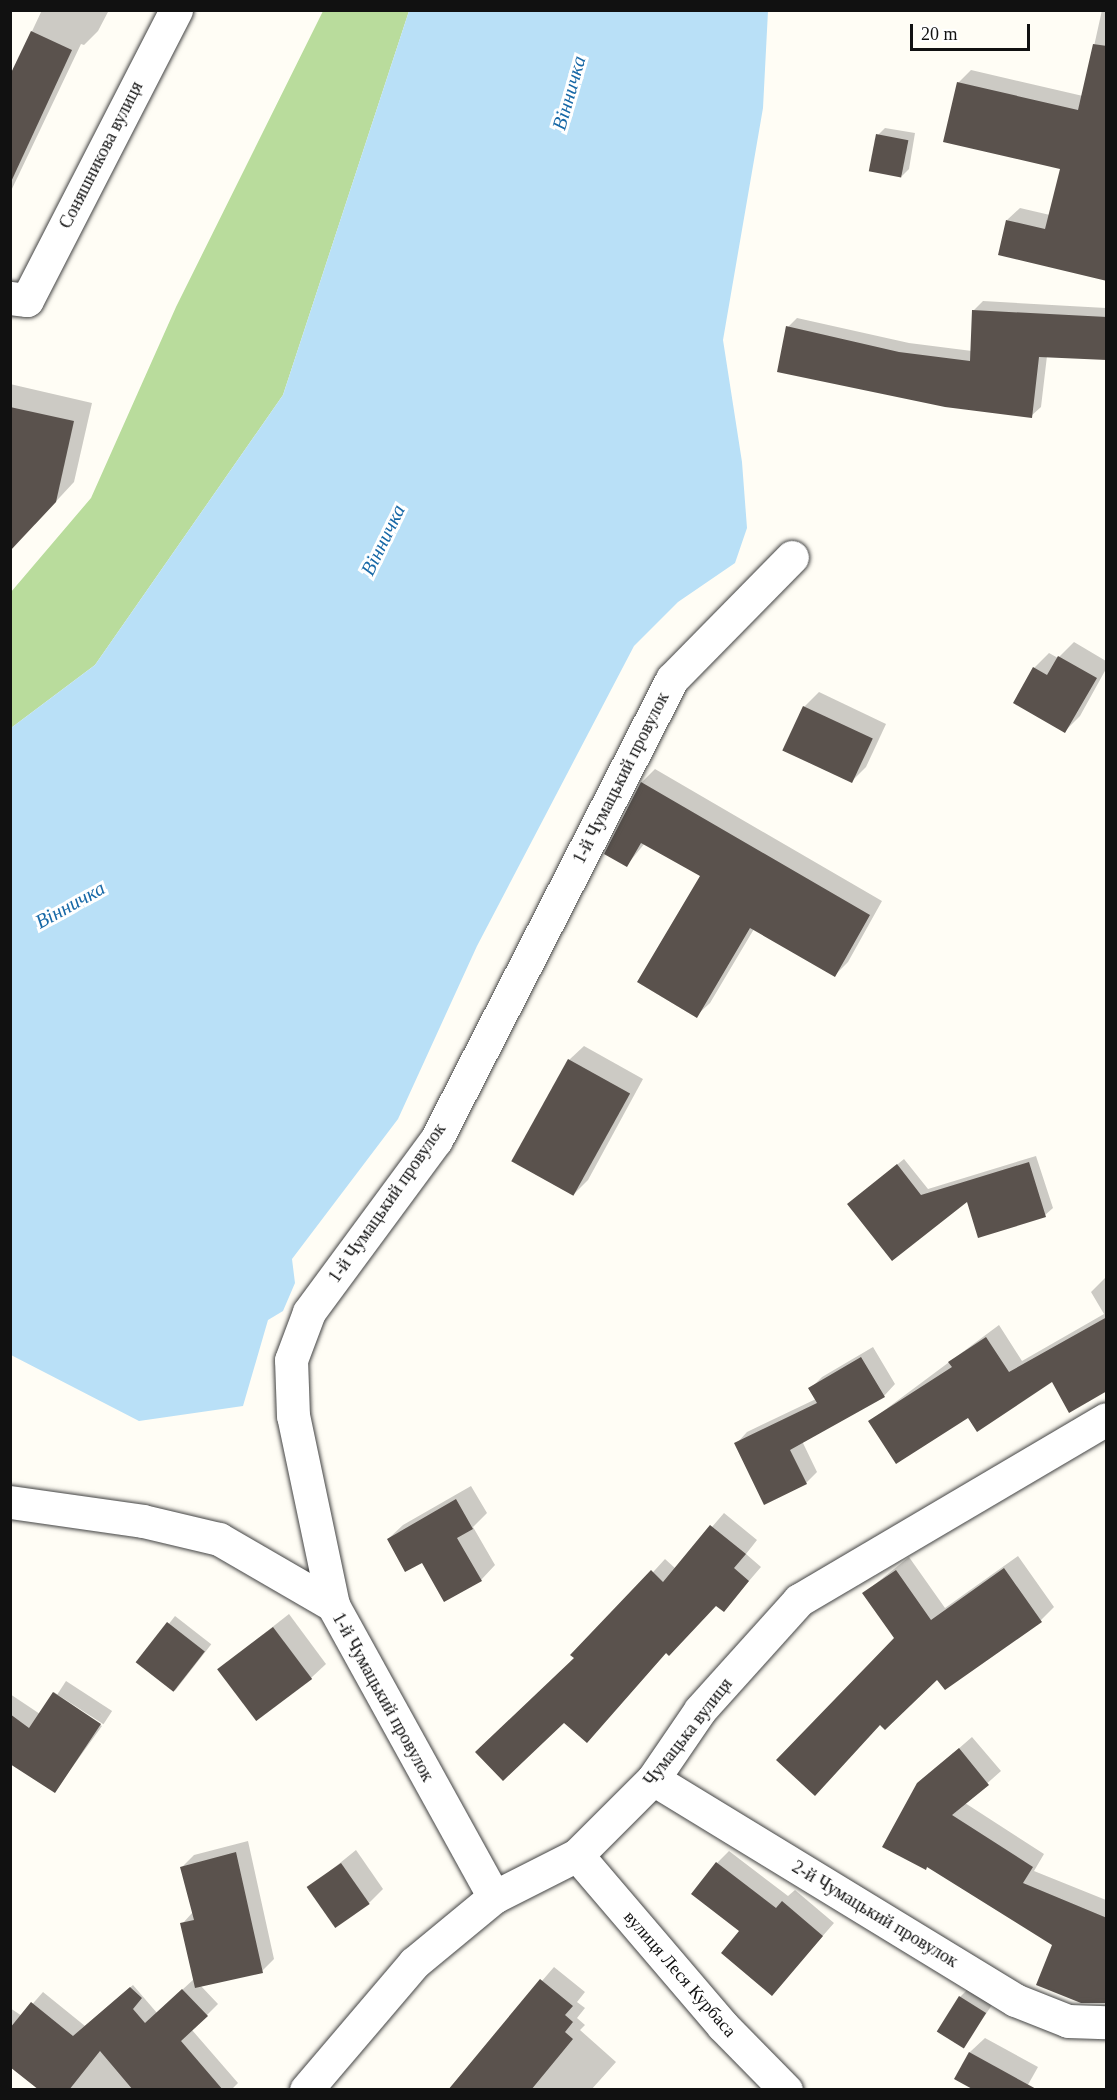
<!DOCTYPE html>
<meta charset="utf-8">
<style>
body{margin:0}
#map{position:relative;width:1117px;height:2100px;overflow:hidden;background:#fffdf5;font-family:"Times New Roman",serif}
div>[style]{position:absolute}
.forest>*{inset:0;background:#b9dc9c}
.water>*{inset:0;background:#b9e0f7}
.shadow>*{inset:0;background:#0003;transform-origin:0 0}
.building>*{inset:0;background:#5a524d;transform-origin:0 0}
.roads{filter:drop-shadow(0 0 2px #444) drop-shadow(0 0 2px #444)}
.minor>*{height:33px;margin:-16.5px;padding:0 16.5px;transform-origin:16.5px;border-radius:16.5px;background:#fff}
span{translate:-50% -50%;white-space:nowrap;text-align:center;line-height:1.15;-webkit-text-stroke:6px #fff;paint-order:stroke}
.street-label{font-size:18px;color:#111}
.water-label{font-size:20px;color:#1768a6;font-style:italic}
.frame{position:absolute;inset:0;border:12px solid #111;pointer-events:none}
.scale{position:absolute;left:910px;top:24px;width:120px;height:27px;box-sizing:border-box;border:3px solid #111;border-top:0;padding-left:8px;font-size:18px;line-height:21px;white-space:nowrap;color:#111;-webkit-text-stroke:4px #fff;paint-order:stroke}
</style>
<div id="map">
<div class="forest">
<i style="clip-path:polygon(323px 11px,409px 11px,283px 395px,95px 665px,11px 728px,11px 592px,91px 498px,176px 307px)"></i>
</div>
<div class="water">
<i style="clip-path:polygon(409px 11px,768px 11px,763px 108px,723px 340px,742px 462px,747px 528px,735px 563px,678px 602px,634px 646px,477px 946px,398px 1119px,292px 1259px,295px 1283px,283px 1311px,268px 1320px,243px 1406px,139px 1421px,11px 1355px,11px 728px,95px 665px,283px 395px)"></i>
</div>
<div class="shadow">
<i style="clip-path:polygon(42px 10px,109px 10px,98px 31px,84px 45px,81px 44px,10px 193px,10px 78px)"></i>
<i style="clip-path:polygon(1102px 10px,1106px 10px,1106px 280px,1007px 220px,1020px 208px,1050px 215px,1062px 168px,958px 83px,971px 70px,1083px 96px)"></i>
<i style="clip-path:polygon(885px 128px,915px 133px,909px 169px,902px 176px,878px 135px)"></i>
<i style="clip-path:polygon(983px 301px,1106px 308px,1106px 358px,1047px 356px,1041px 407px,1031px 416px,788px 327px,797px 318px,909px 343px,972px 351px,973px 311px)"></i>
<i style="clip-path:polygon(10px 384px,92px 403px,74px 482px,35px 524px,10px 539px)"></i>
<i style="clip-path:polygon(1074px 642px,1106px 661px,1106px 669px,1080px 716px,1065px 731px,1034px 668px,1049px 653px,1058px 658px)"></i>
<i style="clip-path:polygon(819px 692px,886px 724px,866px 767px,852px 781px,804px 707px)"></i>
<i style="clip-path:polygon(655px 769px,882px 901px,848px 962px,835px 975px,754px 929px,710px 1003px,696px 1016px,702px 875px,645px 843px,627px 865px,642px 782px)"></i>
<i style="clip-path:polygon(584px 1046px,643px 1079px,588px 1180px,574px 1194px,569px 1060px)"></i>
<i style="clip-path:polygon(1036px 1156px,1053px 1208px,1045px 1215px,967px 1199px,849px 1204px,904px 1159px,928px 1189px)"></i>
<i style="clip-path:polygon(1106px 1277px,1106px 1390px,1052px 1380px,968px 1416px,870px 1421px,999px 1325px,1022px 1361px,1104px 1314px,1091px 1292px)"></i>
<i style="clip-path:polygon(873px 1347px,895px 1384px,884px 1396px,802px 1441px,817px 1472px,806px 1483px,736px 1444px,747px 1432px,816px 1399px,810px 1389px,822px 1377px)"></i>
<i style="clip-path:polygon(471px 1486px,487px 1513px,473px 1527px,495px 1565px,481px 1580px,422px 1561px,388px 1539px,403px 1525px)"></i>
<i style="clip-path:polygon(724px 1513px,757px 1540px,746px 1554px,761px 1567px,724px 1610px,716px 1604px,667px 1652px,599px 1728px,575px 1658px,665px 1559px,676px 1569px)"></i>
<i style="clip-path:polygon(1018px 1556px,1054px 1607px,1041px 1620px,896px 1639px,864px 1593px,909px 1557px,945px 1608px)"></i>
<i style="clip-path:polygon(289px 1614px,326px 1664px,311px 1678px,219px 1669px)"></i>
<i style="left:175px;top:1616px;width:46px;height:59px;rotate:38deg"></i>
<i style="left:66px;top:1681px;width:55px;height:16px;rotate:33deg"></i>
<i style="clip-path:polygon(54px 1692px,102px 1726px,55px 1791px,10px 1763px,10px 1694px,40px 1714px)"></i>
<i style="clip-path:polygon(972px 1737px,1001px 1771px,965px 1803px,1044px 1854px,1034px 1871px,1106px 1900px,1106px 2003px,1081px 2001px,1054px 1945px,918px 1784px)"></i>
<i style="clip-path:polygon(248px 1841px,274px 1959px,262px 1971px,200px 1985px,218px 2004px,192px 2030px,238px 2083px,231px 2090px,41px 2090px,10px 2067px,10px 2008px,22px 2016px,43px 1992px,85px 2026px,133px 1985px,157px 2013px,194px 1979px,182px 1924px,193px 1912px,182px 1867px,194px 1855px)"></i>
<i style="clip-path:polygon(356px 1850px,383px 1889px,369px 1903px,309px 1888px)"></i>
<i style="clip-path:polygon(729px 1851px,788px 1896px,795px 1890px,834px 1923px,772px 1994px,741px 1931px,717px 1863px)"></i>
<i style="clip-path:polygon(554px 1967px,585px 1992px,577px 2002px,585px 2008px,577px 2018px,585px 2025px,580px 2030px,616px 2062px,591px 2090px,448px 2090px)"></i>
<i style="clip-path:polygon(967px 1990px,992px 2005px,964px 2046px,960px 1997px)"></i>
<i style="clip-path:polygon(985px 2038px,1038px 2067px,1025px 2090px,957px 2078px,970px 2052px)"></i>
</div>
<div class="building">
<i style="clip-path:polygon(31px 31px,72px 50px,10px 184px,10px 75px)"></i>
<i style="clip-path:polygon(1093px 44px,1107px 46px,1107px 281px,998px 255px,1006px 220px,1045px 229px,1060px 169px,943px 142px,957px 82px,1078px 110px)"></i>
<i style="left:876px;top:134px;width:33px;height:38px;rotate:11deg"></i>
<i style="clip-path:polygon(972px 310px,1107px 317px,1107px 360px,1039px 357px,1032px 418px,945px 407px,777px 372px,786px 326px,899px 352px,970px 361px)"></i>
<i style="clip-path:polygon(10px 407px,74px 421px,56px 502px,10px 551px)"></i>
<i style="clip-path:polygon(1058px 656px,1097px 678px,1065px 733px,1013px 703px,1033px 667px,1047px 675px)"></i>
<i style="left:803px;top:706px;width:77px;height:49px;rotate:25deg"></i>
<i style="clip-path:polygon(641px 782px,870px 915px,835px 977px,750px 928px,697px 1018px,637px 982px,700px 876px,641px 843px,627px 867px,604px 854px)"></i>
<i style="left:568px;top:1059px;width:71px;height:117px;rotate:29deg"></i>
<i style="clip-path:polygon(1029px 1162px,1046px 1217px,978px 1238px,967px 1202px,892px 1261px,847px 1204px,897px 1164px,921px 1195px)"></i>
<i style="clip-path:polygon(1107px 1317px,1107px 1391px,1069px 1413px,1052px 1382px,977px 1432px,968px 1418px,896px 1464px,868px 1421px,952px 1367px,948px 1362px,986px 1337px,1009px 1372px)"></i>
<i style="clip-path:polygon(861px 1357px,885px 1397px,790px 1450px,807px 1484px,764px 1505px,734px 1443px,817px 1403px,808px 1388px)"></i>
<i style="clip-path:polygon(456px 1499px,473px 1529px,457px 1538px,482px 1581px,444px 1602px,422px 1563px,405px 1572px,387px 1539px)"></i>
<i style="clip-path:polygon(710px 1525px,746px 1554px,734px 1568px,749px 1581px,724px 1612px,716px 1606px,669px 1656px,666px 1653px,587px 1743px,564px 1723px,503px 1781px,475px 1752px,574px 1658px,570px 1655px,651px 1570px,663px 1582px)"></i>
<i style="clip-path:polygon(1004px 1568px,1042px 1622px,945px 1690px,937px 1680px,885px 1730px,880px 1725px,815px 1796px,776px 1760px,894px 1638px,862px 1593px,896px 1570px,931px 1620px)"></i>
<i style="left:167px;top:1622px;width:48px;height:51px;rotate:38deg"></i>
<i style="left:273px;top:1627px;width:65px;height:70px;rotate:53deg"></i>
<i style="clip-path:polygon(53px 1692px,101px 1724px,55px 1793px,10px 1764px,10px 1714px,29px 1728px)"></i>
<i style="clip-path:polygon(959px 1748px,989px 1785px,952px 1815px,1033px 1867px,1023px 1883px,1107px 1918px,1107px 2003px,1081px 2003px,1036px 1985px,1052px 1945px,927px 1867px,926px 1870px,882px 1847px,917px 1783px)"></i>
<i style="clip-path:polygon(236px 1852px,263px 1973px,195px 1988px,180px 1923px,194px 1920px,180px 1867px)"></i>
<i style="clip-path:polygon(716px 1862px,776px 1908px,782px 1901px,823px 1936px,772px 1996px,721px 1953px,739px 1931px,691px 1894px)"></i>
<i style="left:341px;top:1863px;width:50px;height:42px;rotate:55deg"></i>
<i style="clip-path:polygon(540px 1979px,573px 2006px,565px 2015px,573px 2022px,565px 2032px,573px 2039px,531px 2090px,448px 2090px)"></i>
<i style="clip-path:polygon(130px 1987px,142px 1998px,133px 2009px,145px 2023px,182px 1989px,208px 2016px,181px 2041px,223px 2090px,133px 2090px,100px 2051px,69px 2090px,39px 2090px,10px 2067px,10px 2028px,31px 2002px,73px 2036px)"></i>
<i style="left:959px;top:1996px;width:32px;height:42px;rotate:32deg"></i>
<i style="clip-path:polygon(969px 2052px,1038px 2090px,974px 2090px,954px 2079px)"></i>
</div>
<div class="roads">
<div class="minor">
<i style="left:10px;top:298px;width:17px;rotate:7deg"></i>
<i style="left:27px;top:300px;width:326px;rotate:-62.8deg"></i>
<i style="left:10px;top:1502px;width:134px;rotate:8.1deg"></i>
<i style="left:143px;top:1521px;width:78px;rotate:13.3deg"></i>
<i style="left:219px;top:1539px;width:132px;rotate:30.1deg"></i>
<i style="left:653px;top:1779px;width:424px;rotate:31.4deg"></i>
<i style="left:1015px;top:2000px;width:57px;rotate:21.6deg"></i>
<i style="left:1068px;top:2021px;width:38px;rotate:2deg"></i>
<i style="left:577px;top:1855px;width:225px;rotate:49.5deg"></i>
<i style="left:723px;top:2026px;width:90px;rotate:45.5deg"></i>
<i style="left:494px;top:1897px;width:333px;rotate:-118.9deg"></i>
<i style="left:333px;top:1605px;width:193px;rotate:-101.9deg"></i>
<i style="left:293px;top:1416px;width:56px;rotate:-92deg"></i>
<i style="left:291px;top:1360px;width:51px;rotate:-69.4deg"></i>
<i style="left:309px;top:1312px;width:214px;rotate:-53.6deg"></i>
<i style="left:436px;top:1140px;width:518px;rotate:-62.89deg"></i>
<i style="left:672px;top:679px;width:171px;rotate:-45.5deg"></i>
<i style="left:306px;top:2090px;width:167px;rotate:-49.6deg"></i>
<i style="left:414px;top:1963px;width:104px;rotate:-39.5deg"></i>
<i style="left:494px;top:1897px;width:93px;rotate:-26.8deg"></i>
<i style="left:577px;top:1855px;width:107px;rotate:-45deg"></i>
<i style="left:653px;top:1779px;width:83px;rotate:-55.7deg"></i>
<i style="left:700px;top:1710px;width:148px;rotate:-48deg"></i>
<i style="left:799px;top:1600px;width:356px;rotate:-30.5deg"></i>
</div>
</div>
<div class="street-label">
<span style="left:101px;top:155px;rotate:-63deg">Соняшникова вулиця</span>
<span style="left:621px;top:778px;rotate:-63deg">1-й Чумацький провулок</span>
<span style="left:387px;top:1203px;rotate:-55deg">1-й Чумацький провулок</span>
<span style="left:383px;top:1697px;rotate:61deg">1-й Чумацький провулок</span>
<span style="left:688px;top:1732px;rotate:-52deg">Чумацька вулиця</span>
<span style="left:875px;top:1914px;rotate:31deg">2-й Чумацький провулок</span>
<span style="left:680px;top:1974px;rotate:49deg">вулиця Леся Курбаса</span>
</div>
<div class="water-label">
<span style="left:569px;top:93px;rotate:-74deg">Вінничка</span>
<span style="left:383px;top:540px;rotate:-64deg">Вінничка</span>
<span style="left:70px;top:905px;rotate:-29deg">Вінничка</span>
</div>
<div class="frame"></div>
<div class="scale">20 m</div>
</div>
